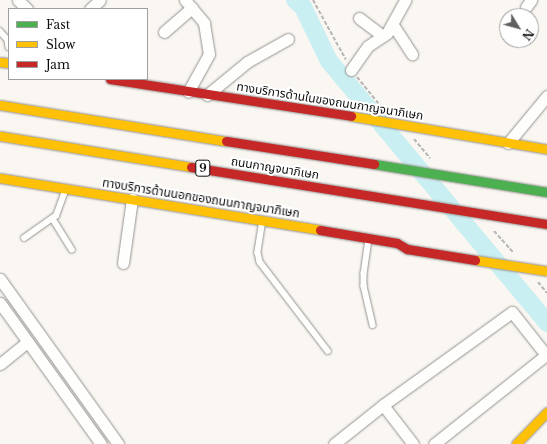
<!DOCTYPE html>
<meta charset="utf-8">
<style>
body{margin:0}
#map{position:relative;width:547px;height:444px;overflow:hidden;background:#faf7f2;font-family:"Libre Baskerville","Noto Sans Thai",serif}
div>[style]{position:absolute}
.river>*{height:18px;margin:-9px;padding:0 9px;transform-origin:9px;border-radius:9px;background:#caeff2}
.path>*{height:2px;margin-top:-1px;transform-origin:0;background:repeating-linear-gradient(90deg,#b8b7b6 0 4px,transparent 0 6px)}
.roads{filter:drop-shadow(0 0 1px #949290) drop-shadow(0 0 1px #949290)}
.lane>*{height:5.5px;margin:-2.75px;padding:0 2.75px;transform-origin:2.75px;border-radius:2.75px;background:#fefefd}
.street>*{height:11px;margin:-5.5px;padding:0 5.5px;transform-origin:5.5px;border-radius:5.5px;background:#fefefd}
.fast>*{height:9px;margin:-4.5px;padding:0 4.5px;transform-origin:4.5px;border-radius:4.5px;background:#4caf50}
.slow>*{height:9px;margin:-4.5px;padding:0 4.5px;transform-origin:4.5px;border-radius:4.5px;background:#ffc107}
.jam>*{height:9px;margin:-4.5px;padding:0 4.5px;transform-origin:4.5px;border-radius:4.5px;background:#c62828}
span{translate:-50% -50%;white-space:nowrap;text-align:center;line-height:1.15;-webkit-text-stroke:4px #fff;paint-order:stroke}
.shield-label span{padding:1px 3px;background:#fff;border:1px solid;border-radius:3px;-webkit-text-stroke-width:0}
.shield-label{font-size:11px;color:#0d0d0d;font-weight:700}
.street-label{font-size:12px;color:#0d0d0d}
.legend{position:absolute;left:8px;top:8px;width:140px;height:72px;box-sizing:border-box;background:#fff;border:1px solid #9e9e9e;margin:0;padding:5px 7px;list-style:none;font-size:12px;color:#0d0d0d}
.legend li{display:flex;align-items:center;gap:8px;height:20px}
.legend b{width:20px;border:1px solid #9e9e9e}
.north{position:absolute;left:499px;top:8px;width:40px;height:40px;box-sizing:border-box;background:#fff;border:1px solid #9e9e9e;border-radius:50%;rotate:127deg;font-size:11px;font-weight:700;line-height:16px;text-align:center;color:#0d0d0d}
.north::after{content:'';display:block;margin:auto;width:14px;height:18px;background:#605f5d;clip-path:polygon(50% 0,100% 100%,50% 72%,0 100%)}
</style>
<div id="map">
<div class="river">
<i style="left:295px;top:0;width:11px;rotate:41deg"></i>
<i style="left:303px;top:7px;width:60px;rotate:64.3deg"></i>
<i style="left:329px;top:61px;width:341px;rotate:50.2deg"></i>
</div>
<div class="path">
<i style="left:313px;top:0;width:68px;rotate:61.2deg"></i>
<i style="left:357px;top:77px;width:40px;rotate:51deg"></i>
<i style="left:414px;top:139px;width:25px;rotate:50deg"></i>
<i style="left:494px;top:231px;width:30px;rotate:48deg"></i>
<i style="left:538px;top:282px;width:14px;rotate:51deg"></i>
</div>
<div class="roads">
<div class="lane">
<i style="left:0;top:31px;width:12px;rotate:48deg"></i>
<i style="left:8px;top:40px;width:7px;rotate:82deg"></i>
<i style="left:53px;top:219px;width:36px;rotate:58deg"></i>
<i style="left:263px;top:220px;width:33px;rotate:99deg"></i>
<i style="left:258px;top:253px;width:9px;rotate:77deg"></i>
<i style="left:260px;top:262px;width:112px;rotate:52.6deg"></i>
<i style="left:24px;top:238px;width:39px;rotate:-35deg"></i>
<i style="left:56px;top:216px;width:27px;rotate:-70deg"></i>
<i style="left:369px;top:239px;width:34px;rotate:98deg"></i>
<i style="left:364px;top:273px;width:13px;rotate:90deg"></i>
<i style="left:364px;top:286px;width:40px;rotate:77deg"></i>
</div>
<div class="street">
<i style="left:18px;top:0;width:13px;rotate:45deg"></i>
<i style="left:185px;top:0;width:30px;rotate:50deg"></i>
<i style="left:204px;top:23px;width:31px;rotate:81deg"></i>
<i style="left:209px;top:54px;width:43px;rotate:118.9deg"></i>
<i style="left:526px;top:7px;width:9px;rotate:-54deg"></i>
<i style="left:90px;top:9px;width:13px;rotate:-42deg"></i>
<i style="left:359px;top:18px;width:30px;rotate:37deg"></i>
<i style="left:393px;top:25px;width:35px;rotate:57deg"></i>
<i style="left:164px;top:32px;width:37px;rotate:-41deg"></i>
<i style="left:351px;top:70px;width:29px;rotate:-55deg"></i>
<i style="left:368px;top:46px;width:23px;rotate:-34deg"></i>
<i style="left:387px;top:33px;width:38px;rotate:-61deg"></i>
<i style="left:207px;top:95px;width:52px;rotate:-39.5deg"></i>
<i style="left:247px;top:62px;width:47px;rotate:-29.3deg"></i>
<i style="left:508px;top:143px;width:61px;rotate:-50.3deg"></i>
<i style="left:123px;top:263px;width:65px;rotate:-82deg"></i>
<i style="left:0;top:279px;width:203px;rotate:54.4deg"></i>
<i style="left:0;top:303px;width:173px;rotate:54.4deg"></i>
<i style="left:0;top:364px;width:35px;rotate:-39deg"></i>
<i style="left:383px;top:405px;width:49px;rotate:52.4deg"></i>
<i style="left:334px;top:444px;width:63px;rotate:-38.5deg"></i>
<i style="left:383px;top:405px;width:159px;rotate:-35.8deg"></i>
<i style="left:512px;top:312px;width:55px;rotate:51.7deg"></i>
<i style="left:546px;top:355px;width:143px;rotate:141.5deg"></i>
</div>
<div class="fast">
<i style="left:374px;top:164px;width:175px;rotate:9.2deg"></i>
</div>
<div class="slow">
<i style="left:0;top:62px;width:9px;rotate:6deg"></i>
<i style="left:0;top:105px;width:229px;rotate:9.1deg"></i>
<i style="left:351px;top:116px;width:199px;rotate:9.6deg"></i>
<i style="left:0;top:136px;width:193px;rotate:9.2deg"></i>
<i style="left:0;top:178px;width:324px;rotate:9.2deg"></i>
<i style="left:475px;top:260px;width:73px;rotate:8.7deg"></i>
<i style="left:516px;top:444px;width:45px;rotate:-45.9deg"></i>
</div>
<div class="jam">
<i style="left:110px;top:79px;width:244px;rotate:8.7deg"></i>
<i style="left:226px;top:141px;width:150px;rotate:8.8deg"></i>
<i style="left:191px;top:167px;width:361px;rotate:9.1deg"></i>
<i style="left:320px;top:230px;width:78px;rotate:9.6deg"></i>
<i style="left:397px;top:243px;width:12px;rotate:31deg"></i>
<i style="left:407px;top:249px;width:69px;rotate:9.2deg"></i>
</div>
</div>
<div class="shield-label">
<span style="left:203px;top:168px">9</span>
</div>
<div class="street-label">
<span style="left:330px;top:101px;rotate:9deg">ทางบริการด้านในของถนนกาญจนาภิเษก</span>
<span style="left:275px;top:168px;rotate:9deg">ถนนกาญจนาภิเษก</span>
<span style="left:201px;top:198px;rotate:9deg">ทางบริการด้านนอกของถนนกาญจนาภิเษก</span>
</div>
<ul class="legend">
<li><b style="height:5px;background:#4caf50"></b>Fast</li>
<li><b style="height:5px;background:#ffc107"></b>Slow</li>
<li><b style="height:5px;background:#c62828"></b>Jam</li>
</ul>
<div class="north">N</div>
</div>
